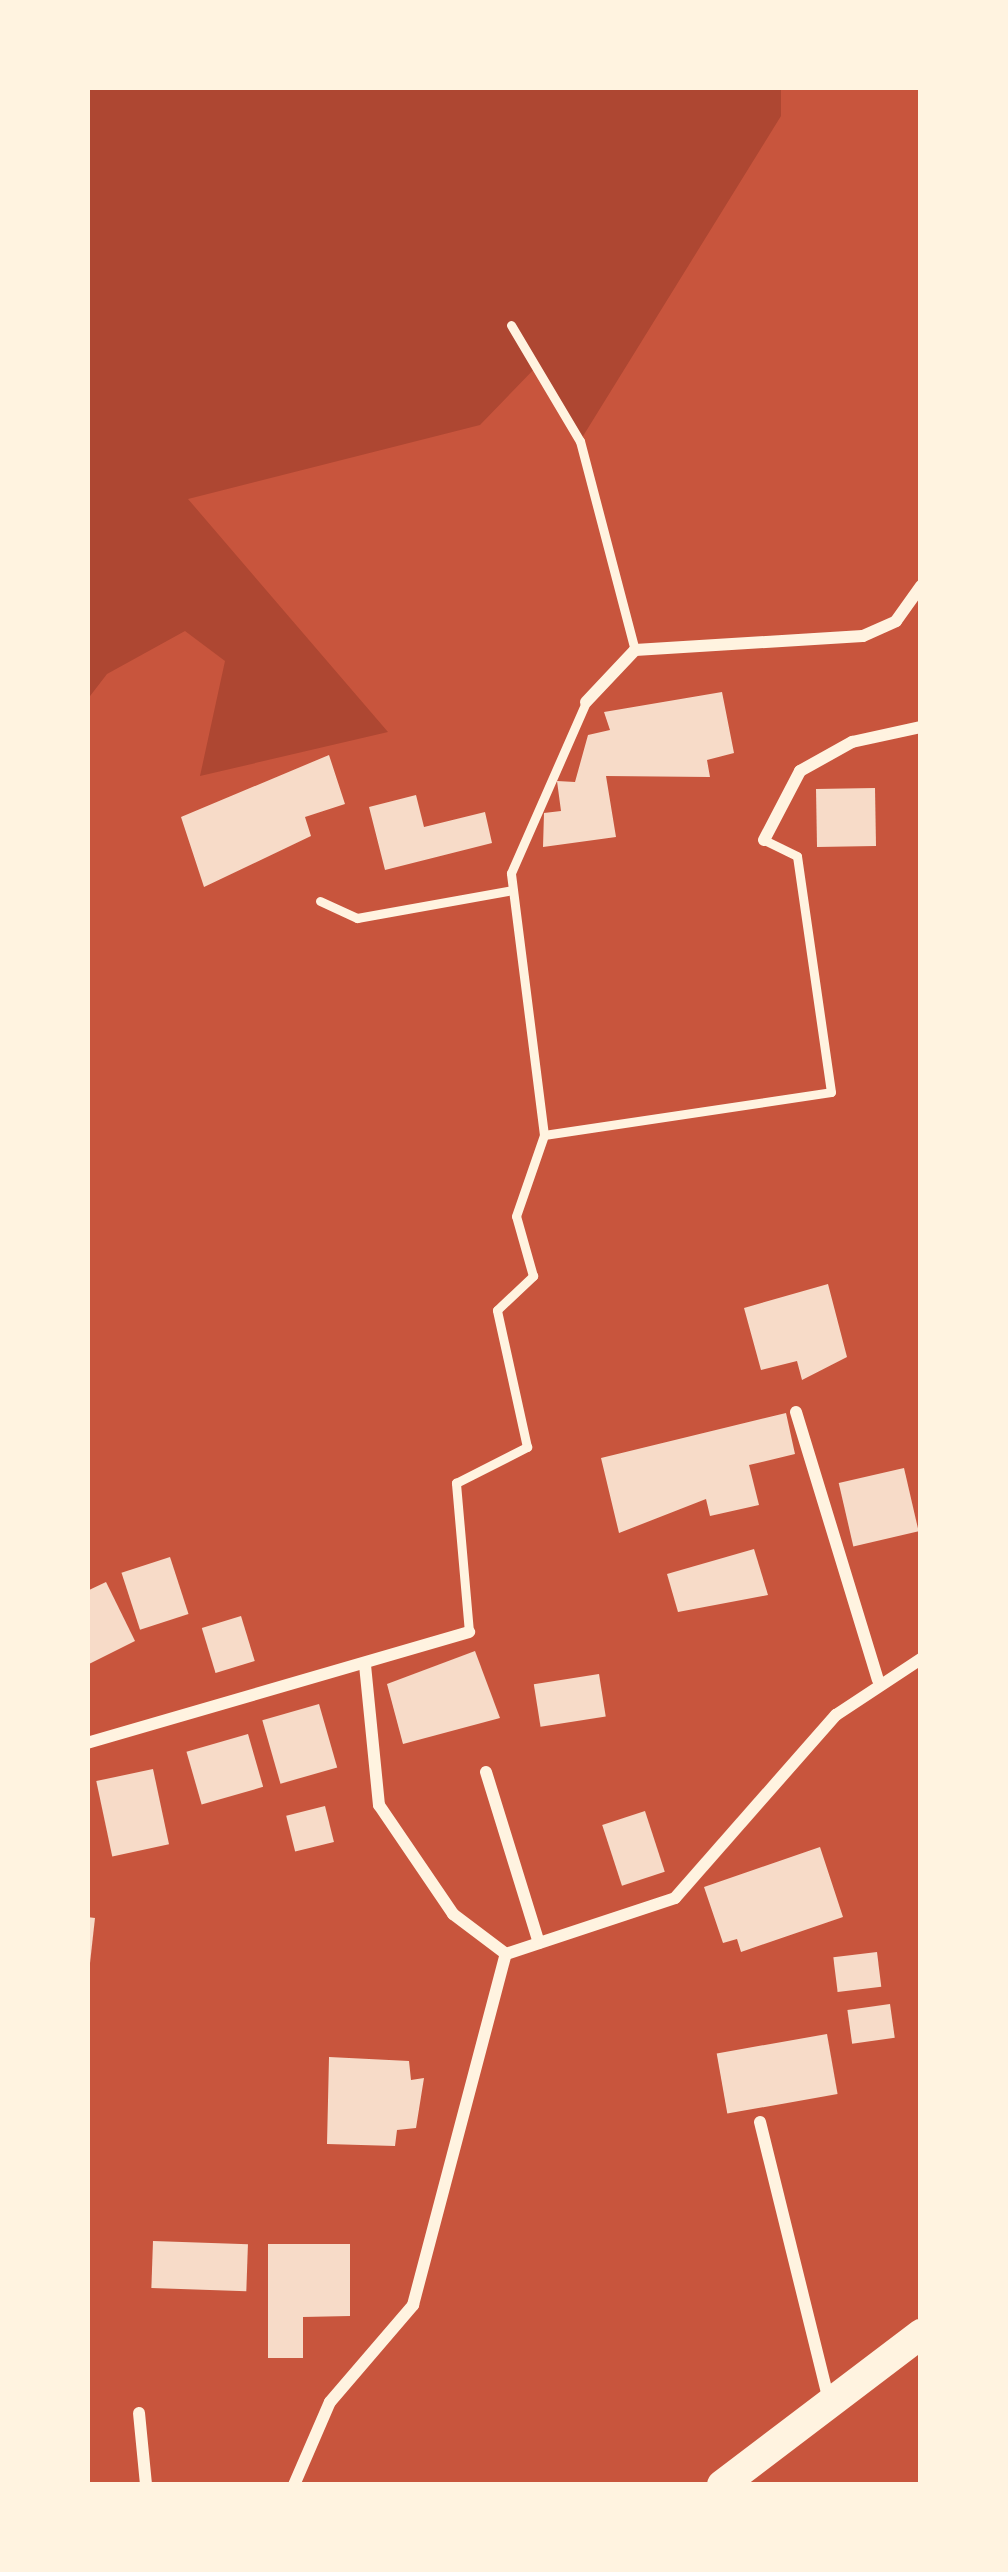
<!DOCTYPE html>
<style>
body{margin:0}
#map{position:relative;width:1008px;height:2572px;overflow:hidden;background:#c8553d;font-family:"Archivo Narrow",sans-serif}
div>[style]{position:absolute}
.green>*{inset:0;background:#ae4732}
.building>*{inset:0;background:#f7dbc8;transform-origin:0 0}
.service>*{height:9px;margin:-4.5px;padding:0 4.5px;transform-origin:4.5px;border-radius:4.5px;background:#fff3e0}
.minor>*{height:12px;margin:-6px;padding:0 6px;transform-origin:6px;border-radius:6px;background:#fff3e0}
.primary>*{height:30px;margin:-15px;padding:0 15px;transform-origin:15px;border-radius:15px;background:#fff3e0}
span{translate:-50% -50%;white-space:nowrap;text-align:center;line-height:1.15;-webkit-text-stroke:12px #fff3e0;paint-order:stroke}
.frame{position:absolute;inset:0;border:90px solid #fff3e0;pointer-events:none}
</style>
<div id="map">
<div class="green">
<i style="clip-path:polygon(87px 87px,781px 87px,781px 116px,580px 441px,538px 365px,480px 425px,188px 499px,388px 732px,200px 776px,225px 661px,185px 631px,107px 674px,87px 700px)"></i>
</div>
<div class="building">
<i style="clip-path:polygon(722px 692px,734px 753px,707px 760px,710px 777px,606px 776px,616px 837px,543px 847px,544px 813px,561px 811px,557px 781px,575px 782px,588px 735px,610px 730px,604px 712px)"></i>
<i style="clip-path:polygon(329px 755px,345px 804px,305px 817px,311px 836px,204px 887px,181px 817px)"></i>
<i style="left:875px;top:788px;width:58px;height:59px;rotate:89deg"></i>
<i style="clip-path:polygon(416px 795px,424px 827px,485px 812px,492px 843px,385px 870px,369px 807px)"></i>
<i style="clip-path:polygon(828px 1284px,847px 1357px,802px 1380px,797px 1361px,761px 1370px,744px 1308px)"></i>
<i style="clip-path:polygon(786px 1413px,795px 1454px,749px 1465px,759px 1505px,710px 1516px,706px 1499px,619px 1533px,601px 1458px)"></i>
<i style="left:904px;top:1468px;width:65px;height:67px;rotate:77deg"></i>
<i style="clip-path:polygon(754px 1549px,768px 1595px,678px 1612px,667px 1574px)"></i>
<i style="left:170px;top:1557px;width:60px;height:51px;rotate:72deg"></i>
<i style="clip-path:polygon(106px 1582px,135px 1641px,87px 1665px,87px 1591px)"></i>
<i style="left:241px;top:1616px;width:47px;height:41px;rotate:73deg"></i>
<i style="clip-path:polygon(475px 1651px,500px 1718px,403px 1744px,387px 1684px)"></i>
<i style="left:599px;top:1674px;width:43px;height:66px;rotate:81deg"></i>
<i style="left:319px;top:1704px;width:66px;height:59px;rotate:74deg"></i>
<i style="left:248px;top:1734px;width:55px;height:64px;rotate:74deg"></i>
<i style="left:153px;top:1769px;width:77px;height:58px;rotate:78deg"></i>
<i style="left:325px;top:1806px;width:37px;height:40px;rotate:76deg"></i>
<i style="left:645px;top:1811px;width:64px;height:45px;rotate:72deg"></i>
<i style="clip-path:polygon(820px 1847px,843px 1917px,741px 1952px,737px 1939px,723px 1943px,704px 1887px)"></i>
<i style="clip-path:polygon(87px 1917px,95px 1918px,90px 1963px,87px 1962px)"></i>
<i style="left:877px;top:1952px;width:35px;height:44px;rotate:83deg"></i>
<i style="left:890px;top:2004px;width:34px;height:43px;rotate:82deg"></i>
<i style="left:827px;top:2034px;width:61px;height:112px;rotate:80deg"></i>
<i style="clip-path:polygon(329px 2057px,409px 2061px,411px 2080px,424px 2078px,416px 2128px,397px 2130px,395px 2146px,327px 2144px)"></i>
<i style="left:153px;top:2241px;width:95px;height:47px;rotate:2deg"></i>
<i style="clip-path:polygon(268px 2244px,350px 2244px,350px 2316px,303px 2317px,303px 2358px,268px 2358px)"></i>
</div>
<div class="service">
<i style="left:511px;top:325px;width:135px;rotate:59.3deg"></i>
<i style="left:580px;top:441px;width:216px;rotate:75.3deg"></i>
<i style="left:320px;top:901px;width:41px;rotate:24.7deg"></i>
<i style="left:357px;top:918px;width:158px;rotate:-10.2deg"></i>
<i style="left:544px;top:1135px;width:290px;rotate:-8.5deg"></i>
<i style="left:831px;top:1092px;width:238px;rotate:-98.2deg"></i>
<i style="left:797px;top:856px;width:37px;rotate:-154deg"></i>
<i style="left:469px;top:1632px;width:150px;rotate:-95deg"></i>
<i style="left:456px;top:1483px;width:80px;rotate:-26.9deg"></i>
<i style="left:527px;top:1447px;width:140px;rotate:-102.4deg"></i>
<i style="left:497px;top:1310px;width:50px;rotate:-43.4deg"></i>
<i style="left:533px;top:1276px;width:62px;rotate:-105.8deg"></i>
<i style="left:516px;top:1216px;width:86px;rotate:-70.9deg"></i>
<i style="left:544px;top:1135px;width:264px;rotate:-97.2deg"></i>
<i style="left:511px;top:873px;width:187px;rotate:-66.3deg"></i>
</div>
<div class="minor">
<i style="left:586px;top:702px;width:71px;rotate:-46.7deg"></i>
<i style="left:635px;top:650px;width:228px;rotate:-3.5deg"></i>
<i style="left:863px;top:636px;width:36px;rotate:-24deg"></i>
<i style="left:896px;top:621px;width:43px;rotate:-54.5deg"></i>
<i style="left:764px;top:840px;width:78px;rotate:-62.4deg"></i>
<i style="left:800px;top:771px;width:60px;rotate:-29.1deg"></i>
<i style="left:852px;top:742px;width:71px;rotate:-12.3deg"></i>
<i style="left:796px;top:1412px;width:280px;rotate:73deg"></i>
<i style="left:365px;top:1665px;width:141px;rotate:84.3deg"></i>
<i style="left:379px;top:1805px;width:132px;rotate:55.8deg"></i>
<i style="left:453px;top:1914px;width:66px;rotate:37deg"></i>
<i style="left:87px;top:1743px;width:398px;rotate:-16.2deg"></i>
<i style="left:486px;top:1772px;width:179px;rotate:72.8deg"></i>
<i style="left:506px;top:1954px;width:178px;rotate:-18.3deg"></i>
<i style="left:675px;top:1898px;width:244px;rotate:-48.7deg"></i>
<i style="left:836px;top:1715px;width:102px;rotate:-33.4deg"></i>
<i style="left:760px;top:2122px;width:287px;rotate:76.1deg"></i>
<i style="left:139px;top:2413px;width:72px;rotate:84.4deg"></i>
<i style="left:294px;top:2485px;width:90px;rotate:-66.6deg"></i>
<i style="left:330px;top:2402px;width:128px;rotate:-49.4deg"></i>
<i style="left:413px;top:2305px;width:363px;rotate:-75.2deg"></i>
</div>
<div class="primary">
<i style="left:722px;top:2485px;width:250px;rotate:-37.2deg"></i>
</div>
<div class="frame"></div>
</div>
